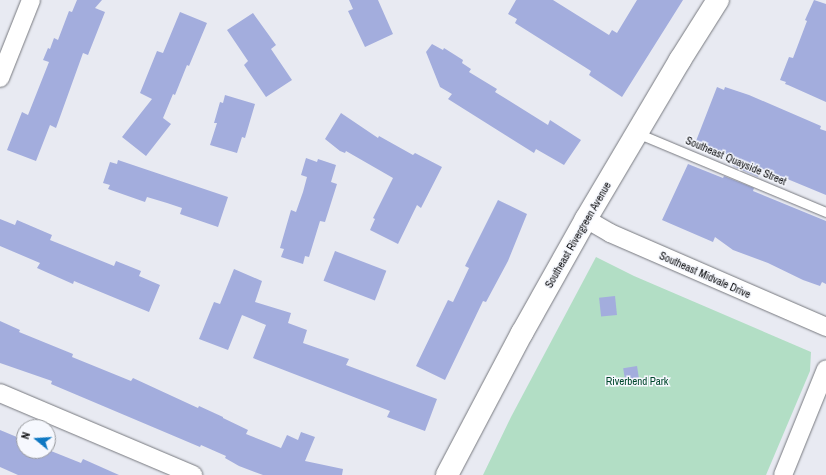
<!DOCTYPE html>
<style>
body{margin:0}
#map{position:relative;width:826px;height:475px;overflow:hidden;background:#e8eaf2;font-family:"Archivo Narrow",sans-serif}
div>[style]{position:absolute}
.green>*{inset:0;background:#b2dec5}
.building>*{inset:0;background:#a3addd;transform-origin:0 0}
.roads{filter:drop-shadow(0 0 1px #76787e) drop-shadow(0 0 1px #76787e)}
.service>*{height:9px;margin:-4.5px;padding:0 4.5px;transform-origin:4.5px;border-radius:4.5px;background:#fff}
.minor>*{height:18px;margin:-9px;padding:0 9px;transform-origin:9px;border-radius:9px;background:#fff}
.tertiary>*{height:22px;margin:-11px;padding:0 11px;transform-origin:11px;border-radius:11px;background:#fff}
span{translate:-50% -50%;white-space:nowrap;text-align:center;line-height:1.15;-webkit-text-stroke:3px #f6f8fe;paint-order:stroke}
.street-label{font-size:11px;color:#0c0d0f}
.park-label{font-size:11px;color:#00472c}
.north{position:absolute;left:16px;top:419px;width:40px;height:40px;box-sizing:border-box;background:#f6f8fe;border:1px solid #989a9e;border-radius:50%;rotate:288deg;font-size:11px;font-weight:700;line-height:16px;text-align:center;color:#0c0d0f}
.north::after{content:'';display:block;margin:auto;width:14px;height:18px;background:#0e78c3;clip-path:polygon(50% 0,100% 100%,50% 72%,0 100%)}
</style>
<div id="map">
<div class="green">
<i style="clip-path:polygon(596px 257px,634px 276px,811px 352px,810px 371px,766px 475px,483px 475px,511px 417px)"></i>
</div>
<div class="building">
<i style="clip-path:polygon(77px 0,102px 0,95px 8px,105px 12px,88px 55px,83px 53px,56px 128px,50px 125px,36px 161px,7px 150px,22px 112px,28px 115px,49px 62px,43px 60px,48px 48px,50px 49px,54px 38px,58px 40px,69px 11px,72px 12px)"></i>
<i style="clip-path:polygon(349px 0,378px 0,393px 34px,365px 47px,348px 11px,353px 9px)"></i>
<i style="clip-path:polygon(516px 0,553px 0,609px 35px,612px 30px,617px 33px,637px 0,683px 0,622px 97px,589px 75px,591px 71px,515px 23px,517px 19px,508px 14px)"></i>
<i style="clip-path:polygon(814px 0,826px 4px,826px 102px,788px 85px,785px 84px,786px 82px,780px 80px,789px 57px,793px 58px,807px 21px,805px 20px)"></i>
<i style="clip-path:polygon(180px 12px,207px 23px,189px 66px,187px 65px,175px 95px,173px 94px,163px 118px,171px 124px,146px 156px,122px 137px,152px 99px,140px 93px,157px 51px,163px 53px)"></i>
<i style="clip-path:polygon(253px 13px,276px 45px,271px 49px,292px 80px,266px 97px,244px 65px,248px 61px,227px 30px)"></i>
<i style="clip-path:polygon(432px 44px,443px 50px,444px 48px,463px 60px,462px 63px,471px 69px,469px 72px,497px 89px,495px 92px,516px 105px,548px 125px,550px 120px,581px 140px,564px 165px,536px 149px,534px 153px,448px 99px,452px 94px,440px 87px,426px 52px)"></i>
<i style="clip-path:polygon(717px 87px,724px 90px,725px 87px,749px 95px,821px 126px,820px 129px,826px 131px,826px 195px,761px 168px,758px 177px,728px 164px,731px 156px,696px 141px)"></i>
<i style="clip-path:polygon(225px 95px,255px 104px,245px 138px,242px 137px,237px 153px,210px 145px,217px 123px,214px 123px,220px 102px,223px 103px)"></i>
<i style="clip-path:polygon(341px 113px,378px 138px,379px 136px,413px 155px,415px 153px,442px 167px,421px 208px,417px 205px,398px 244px,370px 230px,375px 219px,373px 218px,393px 178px,346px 151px,345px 153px,340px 151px,325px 139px)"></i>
<i style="clip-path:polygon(306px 158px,317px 162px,318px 159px,336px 165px,331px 182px,337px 184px,325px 222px,320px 221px,309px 257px,305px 256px,303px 264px,281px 257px,284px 249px,280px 248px,291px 210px,296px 212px,303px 192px,307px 177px,301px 175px)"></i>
<i style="clip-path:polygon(118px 160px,228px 197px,218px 227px,180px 214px,182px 208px,167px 203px,147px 197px,145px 202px,108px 189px,110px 185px,103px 183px,110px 162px,117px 164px)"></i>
<i style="clip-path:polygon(688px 164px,723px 178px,724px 176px,754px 188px,753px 191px,826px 221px,826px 284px,822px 282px,820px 286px,803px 280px,768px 263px,733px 250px,715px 237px,713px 242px,662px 220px)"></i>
<i style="clip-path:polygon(498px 200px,527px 214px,508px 261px,486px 302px,483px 301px,445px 380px,416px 366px,448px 300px,453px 302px,469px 268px,465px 266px)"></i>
<i style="clip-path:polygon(0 219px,15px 225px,17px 220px,52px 235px,50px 240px,65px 246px,114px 266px,116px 261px,141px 271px,139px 276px,160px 285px,149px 312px,74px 281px,73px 284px,37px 268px,40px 263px,0 246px)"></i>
<i style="left:335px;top:251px;width:55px;height:32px;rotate:21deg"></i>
<i style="clip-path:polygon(234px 269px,262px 281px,255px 302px,291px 313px,288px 323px,307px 330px,303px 343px,349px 359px,346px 365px,437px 399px,425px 431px,387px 417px,390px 411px,253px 358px,266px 325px,242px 315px,228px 350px,199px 339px,214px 302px,220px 304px)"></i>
<i style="left:615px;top:296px;width:19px;height:16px;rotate:84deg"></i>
<i style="clip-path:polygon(0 321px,20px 330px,19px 332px,73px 354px,72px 357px,131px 381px,133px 378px,198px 408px,199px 406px,223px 417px,223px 418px,248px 430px,246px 434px,281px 448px,287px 435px,298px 440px,301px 432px,315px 437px,305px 461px,343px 469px,342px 475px,263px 475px,239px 466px,225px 458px,226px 456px,201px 445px,200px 447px,51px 384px,52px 381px,0 363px)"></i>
<i style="left:637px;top:366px;width:13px;height:14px;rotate:81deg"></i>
<i style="clip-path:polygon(0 430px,24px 440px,24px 451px,51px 451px,81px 463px,83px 459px,119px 475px,18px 475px,0 467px)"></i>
</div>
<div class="roads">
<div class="service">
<i style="left:637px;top:133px;width:205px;rotate:22.7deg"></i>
</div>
<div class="minor">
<i style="left:0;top:78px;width:84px;rotate:-68.3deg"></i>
<i style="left:586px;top:219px;width:28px;rotate:30deg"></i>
<i style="left:610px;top:233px;width:236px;rotate:23.5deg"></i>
<i style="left:0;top:393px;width:210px;rotate:23deg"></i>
<i style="left:783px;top:475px;width:114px;rotate:-67.9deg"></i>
</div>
<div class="tertiary">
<i style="left:447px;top:475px;width:161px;rotate:-62.2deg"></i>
<i style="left:522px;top:333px;width:131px;rotate:-60.7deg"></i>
<i style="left:586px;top:219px;width:185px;rotate:-59.4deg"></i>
<i style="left:680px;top:60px;width:71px;rotate:-57.7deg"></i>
</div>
</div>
<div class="street-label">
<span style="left:736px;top:161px;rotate:23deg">Southeast Quayside Street</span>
<span style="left:578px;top:235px;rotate:-60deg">Southeast Rivergreen Avenue</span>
<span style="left:705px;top:275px;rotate:24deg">Southeast Midvale Drive</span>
</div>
<div class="park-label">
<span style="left:637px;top:381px">Riverbend Park</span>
</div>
<div class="north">N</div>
</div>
